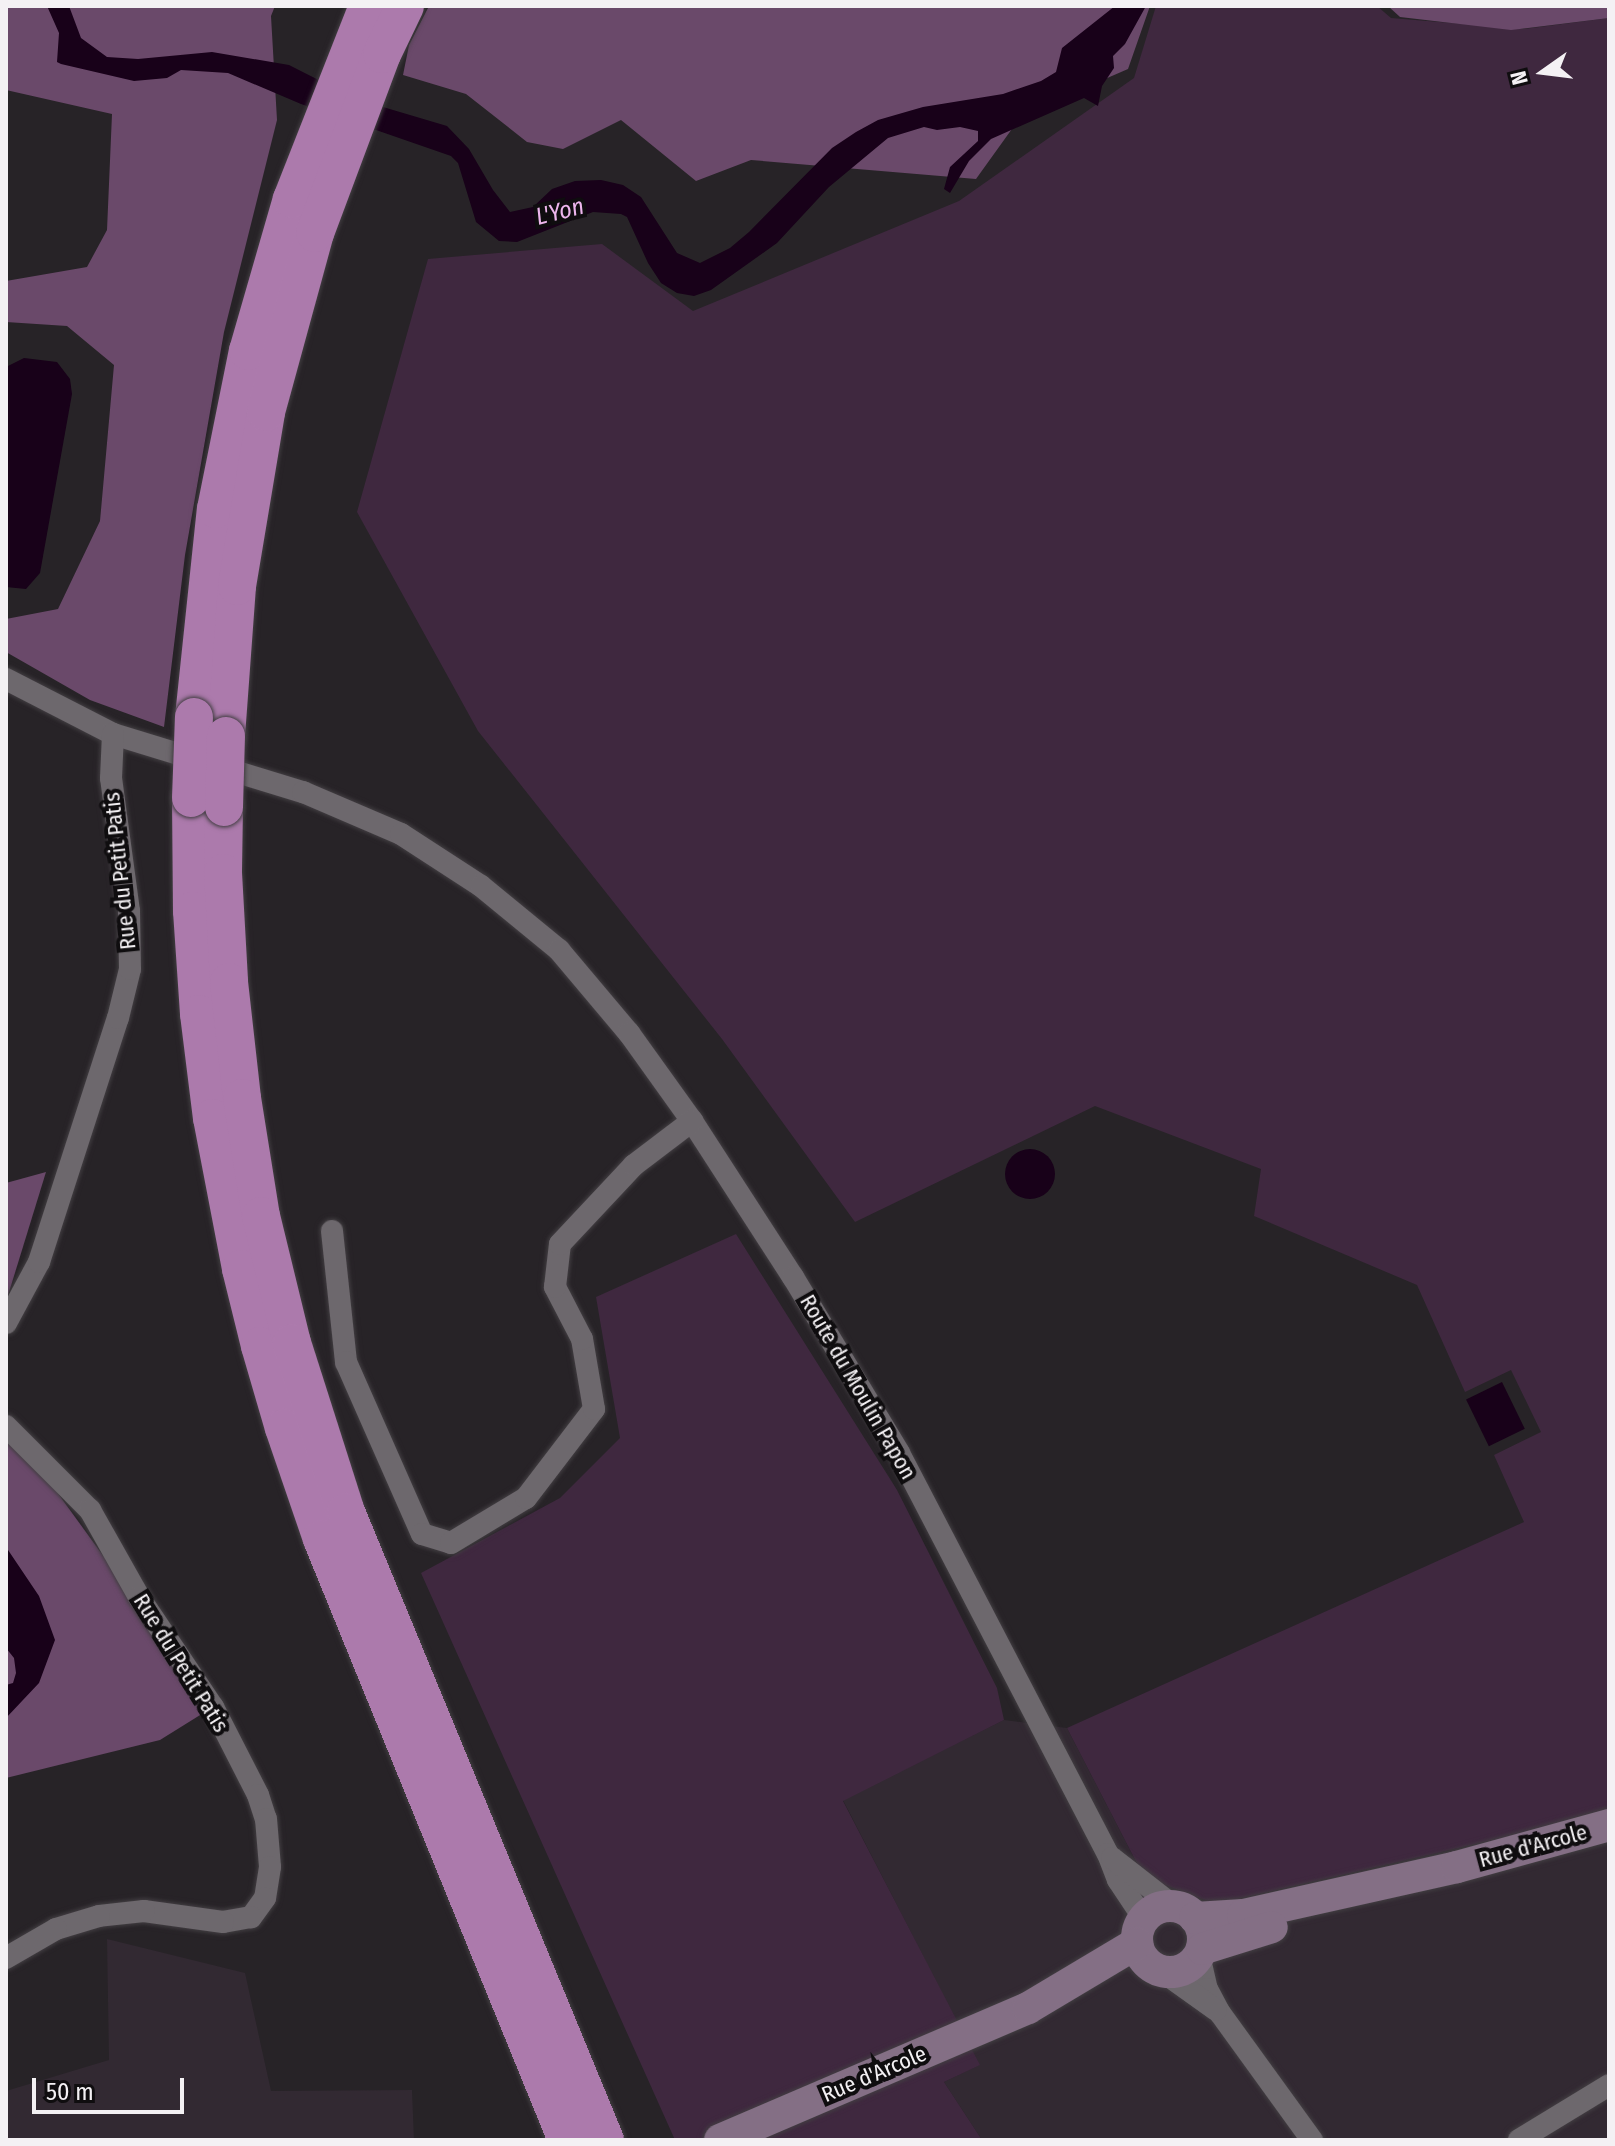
<!DOCTYPE html>
<style>
body{margin:0}
#map{position:relative;width:1615px;height:2146px;overflow:hidden;background:#272327;font-family:"Fira Sans Condensed",sans-serif}
div>[style]{position:absolute}
.built>*{inset:0;background:#322932}
.green>*{inset:0;background:#3f283f}
.forest>*{inset:0;background:#6a496a}
.water>*{inset:0;background:#180119;transform-origin:0 0}
.round{border-radius:50%}
.roads{filter:drop-shadow(0 0 2px #423e42) drop-shadow(0 0 2px #423e42)}
.minor>*{height:22px;margin:-11px;padding:0 11px;transform-origin:11px;border-radius:11px;background:#6d686d}
.secondary>*{height:32px;margin:-16px;padding:0 16px;transform-origin:16px;border-radius:16px;background:#846f85}
.secondary>.ring{margin:-16px;padding:0;box-sizing:content-box;background:none;border:32px solid #846f85;border-radius:50%}
.trunk>*{height:38px;margin:-19px;padding:0 19px;transform-origin:19px;border-radius:19px;background:#ac7aac}
.bridges{filter:drop-shadow(0 0 2px #423e42) drop-shadow(0 0 2px #423e42)}
.trunk-bridge>*{height:38px;margin:-19px;padding:0 19px;transform-origin:19px;border-radius:19px;background:#ac7aac}
span{translate:-50% -50%;white-space:nowrap;text-align:center;line-height:1.15;-webkit-text-stroke:8px #0f0d0f;paint-order:stroke}
.street-label{font-size:22px;color:#f4f1f4}
.water-label{font-size:24px;color:#edb6ed;font-style:italic}
.frame{position:absolute;inset:0;border:8px solid #f4f1f4;pointer-events:none}
.north{position:absolute;left:1503px;top:32px;width:80px;height:80px;-webkit-text-stroke:6px #0f0d0f;paint-order:stroke;rotate:256deg;font-size:22px;font-weight:700;line-height:32px;text-align:center;color:#f4f1f4}
.north::after{content:'';display:block;margin:auto;width:28px;height:36px;background:#f4f1f4;clip-path:polygon(50% 0,100% 100%,50% 72%,0 100%)}
.scale{position:absolute;left:32px;top:2078px;width:152px;height:36px;box-sizing:border-box;border:4px solid #f4f1f4;border-top:0;padding-left:10px;font-size:24px;line-height:28px;white-space:nowrap;color:#f4f1f4;-webkit-text-stroke:6px #0f0d0f;paint-order:stroke}
</style>
<div id="map">
<div class="built">
<i style="clip-path:polygon(1004px 1720px,1067px 1728px,1144px 1877px,1609px 1813px,1609px 2140px,982px 2140px,944px 2082px,979px 2065px,843px 1800px)"></i>
<i style="clip-path:polygon(107px 1939px,245px 1973px,271px 2091px,412px 2090px,414px 2140px,6px 2140px,6px 2091px,109px 2060px)"></i>
</div>
<div class="green">
<i style="clip-path:polygon(1156px 6px,1377px 6px,1391px 18px,1524px 29px,1609px 18px,1609px 1813px,1216px 1904px,1144px 1877px,1067px 1728px,1524px 1522px,1494px 1455px,1541px 1432px,1511px 1370px,1465px 1392px,1417px 1285px,1254px 1216px,1261px 1169px,1095px 1106px,855px 1222px,722px 1039px,478px 731px,357px 512px,428px 259px,602px 244px,693px 311px,959px 201px,1134px 78px)"></i>
<i style="clip-path:polygon(736px 1234px,897px 1490px,997px 1688px,1004px 1720px,843px 1801px,980px 2065px,944px 2082px,982px 2140px,675px 2140px,421px 1573px,560px 1498px,620px 1438px,596px 1297px)"></i>
</div>
<div class="forest">
<i style="clip-path:polygon(6px 6px,275px 6px,271px 16px,277px 120px,224px 332px,185px 555px,164px 727px,90px 700px,6px 652px,6px 619px,58px 609px,100px 521px,114px 365px,67px 326px,6px 322px,6px 281px,87px 267px,107px 230px,112px 114px,6px 90px)"></i>
<i style="clip-path:polygon(429px 6px,1150px 6px,1128px 69px,1022px 115px,976px 179px,751px 160px,696px 181px,621px 120px,563px 149px,527px 142px,466px 94px,403px 75px,409px 45px)"></i>
<i style="clip-path:polygon(1388px 6px,1609px 6px,1609px 18px,1511px 30px,1400px 17px)"></i>
<i style="clip-path:polygon(46px 1172px,6px 1302px,6px 1183px)"></i>
<i style="clip-path:polygon(6px 1422px,213px 1707px,160px 1740px,6px 1778px)"></i>
</div>
<div class="water">
<i style="clip-path:polygon(47px 6px,69px 6px,81px 38px,107px 57px,138px 59px,212px 52px,289px 65px,356px 99px,447px 126px,469px 149px,493px 190px,510px 212px,533px 207px,552px 189px,575px 181px,601px 180px,623px 185px,641px 197px,677px 253px,700px 263px,730px 248px,749px 232px,832px 148px,856px 132px,878px 120px,923px 107px,1003px 94px,1041px 81px,1056px 72px,1062px 48px,1115px 6px,1146px 6px,1125px 44px,1113px 56px,1114px 68px,1102px 86px,1098px 106px,1084px 98px,991px 139px,969px 161px,950px 193px,944px 189px,950px 167px,978px 141px,978px 131px,960px 127px,937px 130px,924px 127px,888px 138px,829px 187px,777px 243px,711px 290px,694px 296px,677px 293px,661px 283px,648px 263px,627px 217px,621px 214px,593px 212px,517px 242px,499px 241px,476px 222px,458px 163px,451px 156px,301px 104px,228px 73px,181px 70px,167px 78px,134px 81px,61px 64px,57px 62px,59px 33px)"></i>
<i style="clip-path:polygon(24px 358px,57px 362px,70px 379px,72px 394px,40px 573px,26px 589px,6px 587px,6px 367px)"></i>
<i class="round" style="left:1005px;top:1149px;width:50px;height:50px"></i>
<i style="left:1502px;top:1382px;width:52px;height:40px;rotate:64deg"></i>
<i style="clip-path:polygon(6px 1547px,39px 1596px,55px 1640px,39px 1683px,6px 1718px,6px 1685px,13px 1683px,16px 1673px,14px 1658px,6px 1648px)"></i>
</div>
<div class="roads">
<div class="minor">
<i style="left:6px;top:679px;width:120px;rotate:27.2deg"></i>
<i style="left:113px;top:734px;width:199px;rotate:17deg"></i>
<i style="left:303px;top:792px;width:107px;rotate:23.2deg"></i>
<i style="left:401px;top:834px;width:95px;rotate:33deg"></i>
<i style="left:481px;top:886px;width:101px;rotate:39.4deg"></i>
<i style="left:559px;top:950px;width:109px;rotate:49.9deg"></i>
<i style="left:629px;top:1033px;width:108px;rotate:54.4deg"></i>
<i style="left:692px;top:1121px;width:186px;rotate:57.1deg"></i>
<i style="left:793px;top:1277px;width:205px;rotate:58.9deg"></i>
<i style="left:899px;top:1453px;width:452px;rotate:62.5deg"></i>
<i style="left:1108px;top:1854px;width:28px;rotate:69deg"></i>
<i style="left:1118px;top:1880px;width:47px;rotate:56.3deg"></i>
<i style="left:332px;top:1231px;width:132px;rotate:83.9deg"></i>
<i style="left:346px;top:1362px;width:188px;rotate:66.2deg"></i>
<i style="left:422px;top:1534px;width:30px;rotate:17deg"></i>
<i style="left:451px;top:1543px;width:87px;rotate:-31deg"></i>
<i style="left:526px;top:1498px;width:112px;rotate:-52.6deg"></i>
<i style="left:594px;top:1409px;width:71px;rotate:-99.7deg"></i>
<i style="left:582px;top:1339px;width:59px;rotate:-117.4deg"></i>
<i style="left:555px;top:1287px;width:43px;rotate:-83.4deg"></i>
<i style="left:560px;top:1244px;width:108px;rotate:-46.9deg"></i>
<i style="left:634px;top:1165px;width:73px;rotate:-37.2deg"></i>
<i style="left:6px;top:1323px;width:69px;rotate:-61.6deg"></i>
<i style="left:39px;top:1262px;width:256px;rotate:-72.1deg"></i>
<i style="left:118px;top:1018px;width:50px;rotate:-76.2deg"></i>
<i style="left:130px;top:969px;width:58px;rotate:-91deg"></i>
<i style="left:129px;top:911px;width:134px;rotate:-97.7deg"></i>
<i style="left:111px;top:778px;width:44px;rotate:-87.4deg"></i>
<i style="left:6px;top:1426px;width:119px;rotate:45deg"></i>
<i style="left:90px;top:1510px;width:100px;rotate:60.6deg"></i>
<i style="left:139px;top:1597px;width:133px;rotate:56.1deg"></i>
<i style="left:213px;top:1707px;width:99px;rotate:62.9deg"></i>
<i style="left:258px;top:1795px;width:25px;rotate:72deg"></i>
<i style="left:266px;top:1819px;width:48px;rotate:85.2deg"></i>
<i style="left:270px;top:1867px;width:31px;rotate:99deg"></i>
<i style="left:265px;top:1898px;width:24px;rotate:126deg"></i>
<i style="left:251px;top:1917px;width:28px;rotate:170deg"></i>
<i style="left:223px;top:1922px;width:80px;rotate:-172.1deg"></i>
<i style="left:144px;top:1911px;width:45px;rotate:173.7deg"></i>
<i style="left:99px;top:1916px;width:45px;rotate:163.2deg"></i>
<i style="left:56px;top:1929px;width:58px;rotate:149.9deg"></i>
<i style="left:1112px;top:1858px;width:80px;rotate:37.9deg"></i>
<i style="left:1199px;top:1955px;width:35px;rotate:77deg"></i>
<i style="left:1207px;top:1989px;width:27px;rotate:62deg"></i>
<i style="left:1220px;top:2013px;width:157px;rotate:54.1deg"></i>
<i style="left:1163px;top:1972px;width:65px;rotate:35.6deg"></i>
<i style="left:1519px;top:2140px;width:105px;rotate:-31.4deg"></i>
</div>
<div class="secondary">
<i class="ring" style="left:1137px;top:1906px;width:34px;height:34px"></i>
<i style="left:1195px;top:1918px;width:48px;rotate:-3.6deg"></i>
<i style="left:1243px;top:1915px;width:219px;rotate:-12.6deg"></i>
<i style="left:1457px;top:1867px;width:158px;rotate:-15.4deg"></i>
<i style="left:1202px;top:1949px;width:73px;rotate:-17.4deg"></i>
<i style="left:720px;top:2140px;width:335px;rotate:-23.2deg"></i>
<i style="left:1028px;top:2008px;width:127px;rotate:-30.8deg"></i>
</div>
<div class="trunk">
<i style="left:194px;top:717px;width:209px;rotate:-84deg"></i>
<i style="left:216px;top:509px;width:161px;rotate:-78.6deg"></i>
<i style="left:248px;top:351px;width:158px;rotate:-73.9deg"></i>
<i style="left:292px;top:199px;width:207px;rotate:-68.5deg"></i>
<i style="left:226px;top:736px;width:150px;rotate:-85.8deg"></i>
<i style="left:237px;top:586px;width:176px;rotate:-80.5deg"></i>
<i style="left:266px;top:412px;width:186px;rotate:-74.7deg"></i>
<i style="left:315px;top:233px;width:191px;rotate:-69.5deg"></i>
<i style="left:382px;top:54px;width:53px;rotate:-64.4deg"></i>
<i style="left:191px;top:798px;width:113px;rotate:89.5deg"></i>
<i style="left:192px;top:911px;width:103px;rotate:86.1deg"></i>
<i style="left:199px;top:1014px;width:105px;rotate:82.9deg"></i>
<i style="left:212px;top:1118px;width:154px;rotate:79.1deg"></i>
<i style="left:241px;top:1269px;width:79px;rotate:76.1deg"></i>
<i style="left:260px;top:1346px;width:85px;rotate:73.7deg"></i>
<i style="left:284px;top:1428px;width:117px;rotate:71.1deg"></i>
<i style="left:322px;top:1539px;width:649px;rotate:67.82deg"></i>
<i style="left:224px;top:807px;width:66px;rotate:90.9deg"></i>
<i style="left:223px;top:873px;width:109px;rotate:86.8deg"></i>
<i style="left:229px;top:982px;width:117px;rotate:83.6deg"></i>
<i style="left:242px;top:1098px;width:120px;rotate:80.9deg"></i>
<i style="left:261px;top:1216px;width:131px;rotate:76.3deg"></i>
<i style="left:292px;top:1343px;width:177px;rotate:72.3deg"></i>
<i style="left:346px;top:1512px;width:679px;rotate:67.59deg"></i>
</div>
</div>
<div class="bridges">
<div class="trunk-bridge">
<i style="left:191px;top:798px;width:81px;rotate:-87.9deg"></i>
<i style="left:224px;top:807px;width:71px;rotate:-88.4deg"></i>
</div>
</div>
<div class="street-label">
<span style="left:120px;top:871px;rotate:-96deg">Rue du Petit Patis</span>
<span style="left:858px;top:1387px;rotate:60deg">Route du Moulin Papon</span>
<span style="left:181px;top:1663px;rotate:58deg">Rue du Petit Patis</span>
<span style="left:1533px;top:1846px;rotate:-15deg">Rue d'Arcole</span>
<span style="left:874px;top:2074px;rotate:-23deg">Rue d'Arcole</span>
</div>
<div class="water-label">
<span style="left:560px;top:212px;rotate:-14deg">L'Yon</span>
</div>
<div class="frame"></div>
<div class="north">N</div>
<div class="scale">50 m</div>
</div>
